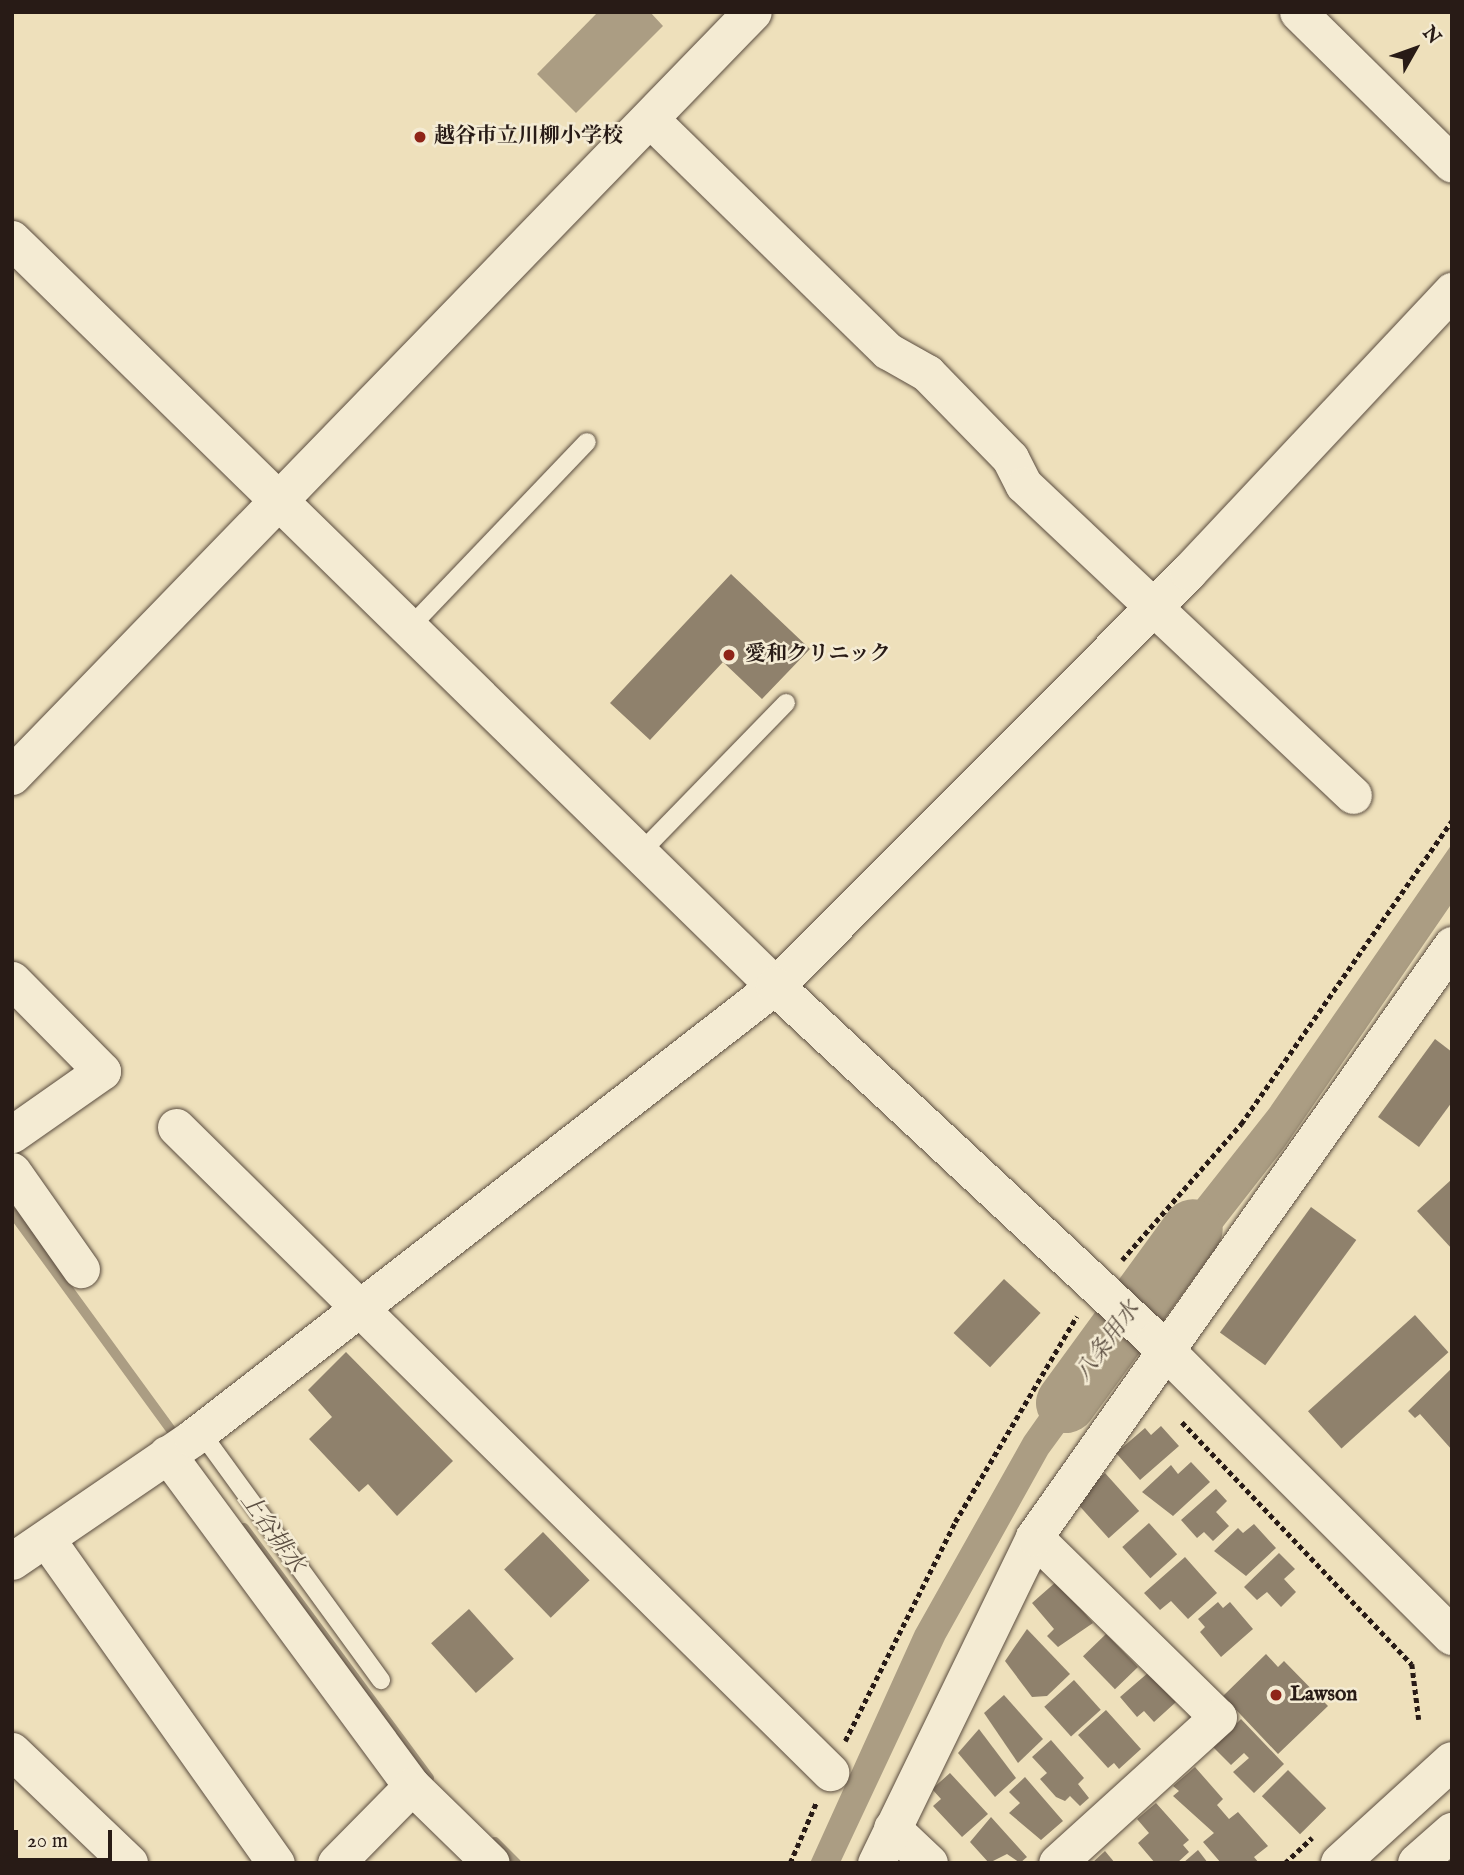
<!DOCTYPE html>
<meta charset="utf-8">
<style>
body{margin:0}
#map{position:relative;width:1464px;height:1875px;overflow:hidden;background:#eee0bb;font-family:"IM FELL English","Noto Serif JP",serif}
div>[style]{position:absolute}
.water>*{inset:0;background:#ab9d83}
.stream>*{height:10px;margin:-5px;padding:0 5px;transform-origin:5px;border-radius:5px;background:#ab9d83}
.river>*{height:60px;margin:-30px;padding:0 30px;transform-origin:30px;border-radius:30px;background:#ab9d83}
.building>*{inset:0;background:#8f816c;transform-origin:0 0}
.path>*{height:4.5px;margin-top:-2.25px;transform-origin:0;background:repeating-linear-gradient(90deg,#281b16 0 5px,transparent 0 8.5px)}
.roads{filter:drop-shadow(0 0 2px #5a4c3f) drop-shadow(0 0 2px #5a4c3f)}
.lane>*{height:18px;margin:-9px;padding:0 9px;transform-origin:9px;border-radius:9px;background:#f4ebd3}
.street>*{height:37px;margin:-18.5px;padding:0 18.5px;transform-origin:18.5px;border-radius:18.5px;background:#f4ebd3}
.secondary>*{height:38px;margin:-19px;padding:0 19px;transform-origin:19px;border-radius:19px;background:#f4ebd3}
.dots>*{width:19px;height:19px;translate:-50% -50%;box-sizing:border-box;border:4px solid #f4ebd3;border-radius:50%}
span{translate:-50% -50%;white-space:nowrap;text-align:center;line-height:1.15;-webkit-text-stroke:5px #f4ebd3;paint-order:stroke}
.poi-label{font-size:21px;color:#281b16;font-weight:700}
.left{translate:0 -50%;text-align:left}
.water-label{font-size:23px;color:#5c4f42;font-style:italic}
.frame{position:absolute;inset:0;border:14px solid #281b16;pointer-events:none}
.north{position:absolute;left:1380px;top:14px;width:70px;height:70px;-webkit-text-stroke:5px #f4ebd3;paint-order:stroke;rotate:50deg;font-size:19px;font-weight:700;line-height:28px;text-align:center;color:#281b16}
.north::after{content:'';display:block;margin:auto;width:24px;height:32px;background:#281b16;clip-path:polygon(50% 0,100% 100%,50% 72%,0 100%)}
.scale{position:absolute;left:14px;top:1830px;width:98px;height:32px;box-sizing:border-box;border:4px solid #281b16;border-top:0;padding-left:9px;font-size:21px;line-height:24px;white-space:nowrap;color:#281b16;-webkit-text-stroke:5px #f4ebd3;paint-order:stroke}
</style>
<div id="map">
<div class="water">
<i style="clip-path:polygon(598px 12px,650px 12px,663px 26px,576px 113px,537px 74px)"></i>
<i style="clip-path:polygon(1452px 844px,1452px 903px,1284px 1148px,1161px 1306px,1130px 1285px,1269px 1109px)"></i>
<i style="clip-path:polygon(1102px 1326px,1124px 1350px,1048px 1454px,945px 1639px,840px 1863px,810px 1863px,915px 1631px,1024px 1437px)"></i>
</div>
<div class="stream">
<i style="left:12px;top:1212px;width:283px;rotate:53.9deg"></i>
<i style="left:244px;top:1528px;width:311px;rotate:53.5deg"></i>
<i style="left:495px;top:1842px;width:30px;rotate:45deg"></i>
</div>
<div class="river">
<i style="left:1066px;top:1403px;width:215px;rotate:-53.9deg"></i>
</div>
<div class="building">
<i style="clip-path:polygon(731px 574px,810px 649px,762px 699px,723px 662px,650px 740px,610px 703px)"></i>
<i style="clip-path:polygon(1435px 1039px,1452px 1052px,1452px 1102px,1419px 1147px,1378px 1117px)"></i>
<i style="clip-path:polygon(1452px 1179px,1452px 1249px,1417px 1211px)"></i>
<i style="left:1311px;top:1207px;width:56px;height:155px;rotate:36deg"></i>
<i style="left:1004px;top:1279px;width:50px;height:74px;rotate:43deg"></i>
<i style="left:1415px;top:1315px;width:50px;height:144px;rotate:48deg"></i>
<i style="clip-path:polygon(346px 1352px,453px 1461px,397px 1516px,368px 1484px,359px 1492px,309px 1439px,332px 1417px,308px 1390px)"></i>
<i style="clip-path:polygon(1452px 1368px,1452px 1450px,1420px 1414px,1415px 1418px,1408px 1411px)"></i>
<i style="clip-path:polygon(1161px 1426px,1179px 1446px,1140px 1480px,1116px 1453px,1145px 1428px,1151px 1435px)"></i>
<i style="clip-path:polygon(1191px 1462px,1210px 1482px,1173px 1516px,1142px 1492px,1171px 1465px,1178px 1474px)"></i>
<i style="left:1105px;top:1473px;width:51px;height:41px;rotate:48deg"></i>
<i style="clip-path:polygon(1216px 1489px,1227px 1501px,1216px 1512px,1229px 1526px,1213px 1541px,1204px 1532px,1197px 1538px,1181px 1520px)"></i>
<i style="left:1149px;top:1523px;width:42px;height:36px;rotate:48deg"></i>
<i style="clip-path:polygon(1254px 1524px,1276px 1548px,1246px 1576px,1214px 1551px,1238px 1528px,1243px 1533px)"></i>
<i style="left:543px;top:1532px;width:67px;height:54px;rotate:46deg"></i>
<i style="clip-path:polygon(1279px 1553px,1295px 1569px,1284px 1579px,1296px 1592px,1281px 1607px,1267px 1592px,1257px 1600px,1244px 1587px)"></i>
<i style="clip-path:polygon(1185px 1557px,1217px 1593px,1188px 1619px,1171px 1601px,1160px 1610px,1144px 1593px)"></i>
<i style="clip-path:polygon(1057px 1581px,1093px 1623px,1058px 1647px,1047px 1636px,1054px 1629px,1032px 1603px)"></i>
<i style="clip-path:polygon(1218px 1602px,1223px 1608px,1230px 1602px,1253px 1629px,1221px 1657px,1200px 1632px,1205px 1627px,1198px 1619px)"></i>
<i style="left:469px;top:1609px;width:67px;height:51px;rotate:48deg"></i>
<i style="clip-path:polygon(1027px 1629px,1070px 1674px,1047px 1696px,1032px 1697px,1005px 1661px)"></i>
<i style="left:1106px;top:1634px;width:46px;height:32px;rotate:46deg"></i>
<i style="clip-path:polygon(1266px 1654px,1278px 1667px,1284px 1661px,1328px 1706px,1278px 1754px,1223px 1696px)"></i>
<i style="clip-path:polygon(1149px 1672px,1176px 1702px,1154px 1722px,1144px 1711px,1137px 1717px,1120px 1697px)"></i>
<i style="left:1074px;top:1680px;width:40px;height:40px;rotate:48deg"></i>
<i style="clip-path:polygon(1004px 1695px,1043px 1739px,1018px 1763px,984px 1713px)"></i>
<i style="clip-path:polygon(1106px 1710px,1141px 1749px,1119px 1769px,1114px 1763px,1108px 1768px,1078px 1735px)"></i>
<i style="clip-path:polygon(1241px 1719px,1284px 1764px,1254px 1793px,1233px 1772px,1249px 1758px,1244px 1753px,1231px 1765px,1213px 1747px)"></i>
<i style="clip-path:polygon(979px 1729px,1016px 1778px,995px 1797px,958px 1753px)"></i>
<i style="clip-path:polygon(1051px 1740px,1084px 1778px,1078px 1784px,1089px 1798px,1080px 1806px,1070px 1796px,1065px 1801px,1056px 1797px,1040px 1779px,1047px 1773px,1032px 1757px)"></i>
<i style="clip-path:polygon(1195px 1767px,1223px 1799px,1217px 1805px,1229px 1819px,1238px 1812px,1268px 1846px,1254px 1857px,1259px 1863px,1221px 1863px,1203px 1842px,1214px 1833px,1173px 1796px,1179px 1791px,1173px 1786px)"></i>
<i style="left:1288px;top:1770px;width:54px;height:37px;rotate:45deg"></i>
<i style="clip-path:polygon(950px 1773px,988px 1814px,962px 1837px,933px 1806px,941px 1799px,932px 1789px)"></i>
<i style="clip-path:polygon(1025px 1777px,1063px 1821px,1041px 1840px,1009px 1813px,1020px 1803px,1009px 1792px)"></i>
<i style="clip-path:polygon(1156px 1803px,1189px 1840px,1183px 1845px,1189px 1852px,1177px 1863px,1155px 1863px,1138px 1843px,1149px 1833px,1137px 1819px)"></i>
<i style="clip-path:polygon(991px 1817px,1027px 1857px,1020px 1863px,1007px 1854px,989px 1863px,970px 1842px)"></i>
<i style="clip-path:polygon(1198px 1850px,1208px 1863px,1183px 1863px)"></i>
<i style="clip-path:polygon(1105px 1851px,1115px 1863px,1092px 1863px)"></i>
</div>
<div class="path">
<i style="left:1122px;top:1260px;width:181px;rotate:-48.8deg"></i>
<i style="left:1241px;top:1124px;width:370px;rotate:-55.2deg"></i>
<i style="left:1182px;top:1422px;width:334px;rotate:46.5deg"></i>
<i style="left:1412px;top:1664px;width:56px;rotate:82.9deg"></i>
<i style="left:845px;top:1741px;width:245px;rotate:-63.3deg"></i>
<i style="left:955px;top:1522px;width:239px;rotate:-59.4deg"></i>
<i style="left:790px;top:1863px;width:65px;rotate:-66.6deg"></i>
<i style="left:1285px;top:1863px;width:37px;rotate:-43deg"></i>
</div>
<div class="roads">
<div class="lane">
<i style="left:412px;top:625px;width:253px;rotate:-46.3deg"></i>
<i style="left:641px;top:852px;width:208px;rotate:-45.8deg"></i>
<i style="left:200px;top:1431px;width:308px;rotate:54deg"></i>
</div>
<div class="street">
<i style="left:1298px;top:12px;width:216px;rotate:44.6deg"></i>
<i style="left:650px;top:119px;width:332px;rotate:44.3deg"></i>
<i style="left:888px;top:351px;width:45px;rotate:29.4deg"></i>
<i style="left:927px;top:373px;width:119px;rotate:45.7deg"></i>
<i style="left:1010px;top:458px;width:30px;rotate:63deg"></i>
<i style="left:1024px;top:485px;width:452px;rotate:43.3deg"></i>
<i style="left:12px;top:980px;width:128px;rotate:45.3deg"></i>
<i style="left:102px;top:1071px;width:110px;rotate:145deg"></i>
<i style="left:176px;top:1127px;width:919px;rotate:44.6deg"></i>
<i style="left:12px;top:1171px;width:120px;rotate:54.9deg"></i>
<i style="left:167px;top:1454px;width:413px;rotate:53.6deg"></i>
<i style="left:412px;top:1786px;width:110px;rotate:44.3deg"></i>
<i style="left:1034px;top:1537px;width:257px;rotate:44.4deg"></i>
<i style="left:1218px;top:1717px;width:217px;rotate:137.8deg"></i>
<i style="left:47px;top:1540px;width:396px;rotate:54.7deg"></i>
<i style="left:12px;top:1561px;width:218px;rotate:-34.3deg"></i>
<i style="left:192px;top:1438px;width:738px;rotate:-37.79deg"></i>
<i style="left:775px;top:986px;width:585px;rotate:-45.07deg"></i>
<i style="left:1188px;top:572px;width:386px;rotate:-46.8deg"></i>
<i style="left:12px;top:1751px;width:162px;rotate:43.7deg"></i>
<i style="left:892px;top:1828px;width:51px;rotate:43.4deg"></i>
<i style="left:336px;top:1863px;width:108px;rotate:-45.4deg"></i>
<i style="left:876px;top:1863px;width:362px;rotate:-64.1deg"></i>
<i style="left:1034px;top:1537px;width:725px;rotate:-54.77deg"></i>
</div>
<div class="secondary">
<i style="left:12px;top:240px;width:1067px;rotate:44.35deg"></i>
<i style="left:775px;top:986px;width:521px;rotate:42.98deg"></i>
<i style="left:1156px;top:1341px;width:418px;rotate:44.9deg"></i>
<i style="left:12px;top:776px;width:1064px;rotate:-45.88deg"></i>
<i style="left:1340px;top:1863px;width:151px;rotate:-42.3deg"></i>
<i style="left:1417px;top:1863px;width:47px;rotate:-41.5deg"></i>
</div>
</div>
<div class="dots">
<i style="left:420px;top:137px;background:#8f2418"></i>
<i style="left:729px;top:655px;background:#8f2418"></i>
<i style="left:1276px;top:1695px;background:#8f2418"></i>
</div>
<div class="poi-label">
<span class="left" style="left:434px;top:137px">越谷市立川柳小学校</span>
<span class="left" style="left:745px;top:655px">愛和クリニック</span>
<span class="left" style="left:1290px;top:1695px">Lawson</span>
</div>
<div class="water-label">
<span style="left:1108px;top:1342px;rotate:-54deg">八条用水</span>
<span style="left:272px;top:1533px;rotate:54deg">上谷排水</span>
</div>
<div class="frame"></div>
<div class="north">N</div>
<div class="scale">20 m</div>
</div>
